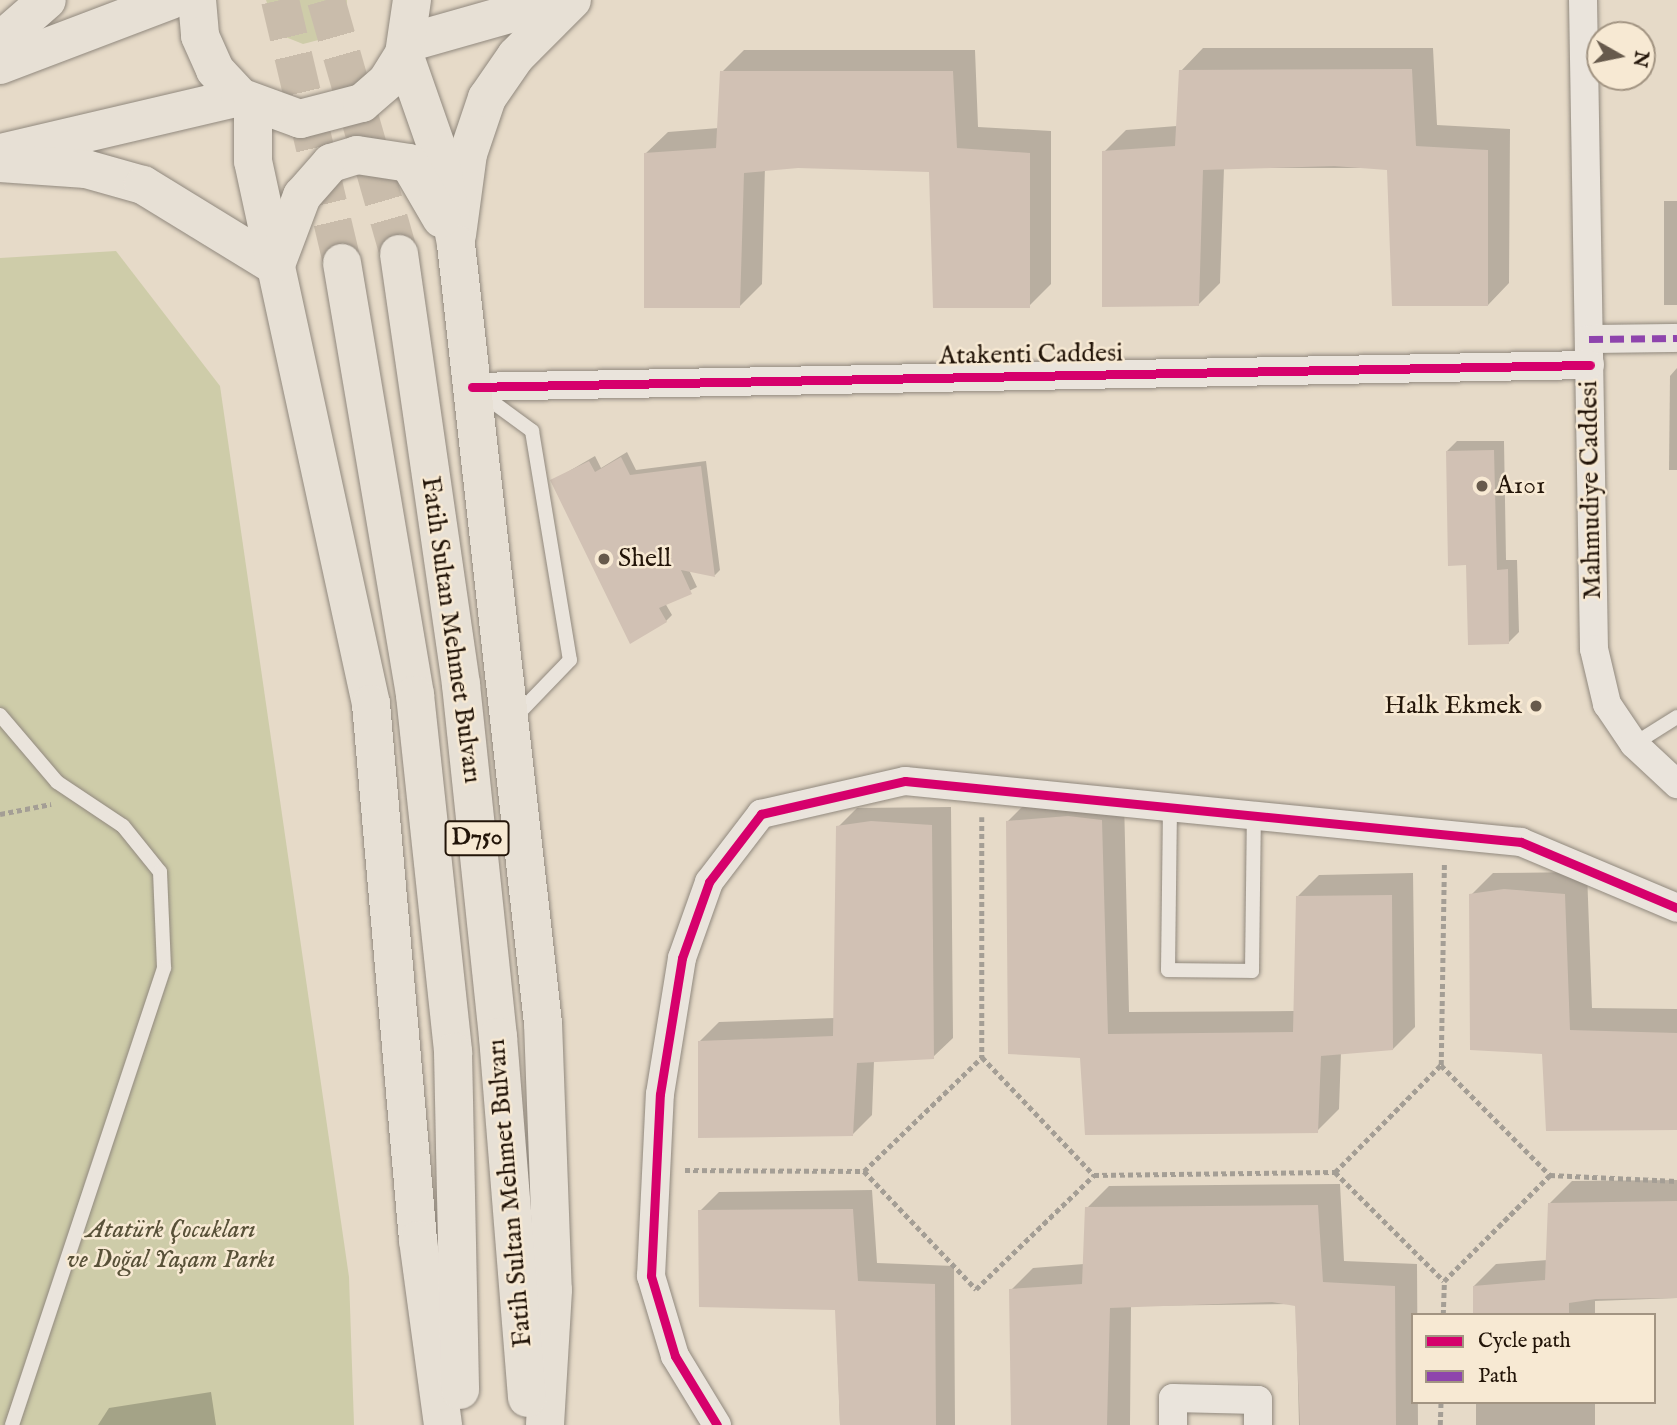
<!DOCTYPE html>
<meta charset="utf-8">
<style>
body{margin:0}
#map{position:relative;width:1677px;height:1425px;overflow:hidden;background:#e6dac8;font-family:"IM FELL English",serif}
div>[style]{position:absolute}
.green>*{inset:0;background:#cecca9}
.shadow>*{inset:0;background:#0003;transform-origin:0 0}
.building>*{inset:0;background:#d1c1b4}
.highway-tunnel>*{height:38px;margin-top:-19px;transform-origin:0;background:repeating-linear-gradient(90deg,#c9bcab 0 38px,transparent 0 57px)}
.path>*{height:4.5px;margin-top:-2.25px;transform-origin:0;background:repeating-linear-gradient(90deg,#a49e95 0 5px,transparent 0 8.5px)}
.roads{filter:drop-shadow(0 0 2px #91897e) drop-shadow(0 0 2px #91897e)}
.lane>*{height:14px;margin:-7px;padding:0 7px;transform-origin:7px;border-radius:7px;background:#eae4dc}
.street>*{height:28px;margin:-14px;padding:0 14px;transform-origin:14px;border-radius:14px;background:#eae4dc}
.primary>*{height:38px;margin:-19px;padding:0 19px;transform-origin:19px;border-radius:19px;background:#e7e0d5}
.highway>*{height:38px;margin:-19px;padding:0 19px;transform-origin:19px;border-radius:19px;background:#e7e0d5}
.quiet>*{height:7px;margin-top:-3.5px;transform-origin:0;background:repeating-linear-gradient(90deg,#8e44ad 0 14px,transparent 0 21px)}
.cycleway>*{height:9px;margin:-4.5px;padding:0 4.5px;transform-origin:4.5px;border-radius:4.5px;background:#d6006c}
.dots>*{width:19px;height:19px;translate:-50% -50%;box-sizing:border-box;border:4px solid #f7e9d3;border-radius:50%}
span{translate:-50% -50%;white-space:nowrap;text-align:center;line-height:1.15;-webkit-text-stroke:5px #f7e9d3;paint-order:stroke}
.shield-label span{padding:2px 5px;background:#f7e9d3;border:2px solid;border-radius:5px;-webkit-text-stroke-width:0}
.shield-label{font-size:24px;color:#231509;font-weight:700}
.street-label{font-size:26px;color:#231509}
.poi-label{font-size:26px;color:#231509}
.left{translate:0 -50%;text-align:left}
.right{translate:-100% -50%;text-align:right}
.park-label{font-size:26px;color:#585138;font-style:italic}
.legend{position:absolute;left:1411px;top:1313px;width:245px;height:91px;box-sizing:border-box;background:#f7e9d3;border:2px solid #a29482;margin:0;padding:9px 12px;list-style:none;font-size:21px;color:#231509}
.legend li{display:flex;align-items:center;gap:14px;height:35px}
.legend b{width:35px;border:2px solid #a29482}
.north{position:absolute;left:1586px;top:21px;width:70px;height:70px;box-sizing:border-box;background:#f7e9d3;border:2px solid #a29482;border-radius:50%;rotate:99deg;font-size:19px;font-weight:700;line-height:28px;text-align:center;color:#231509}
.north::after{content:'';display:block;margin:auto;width:24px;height:32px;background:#675a4c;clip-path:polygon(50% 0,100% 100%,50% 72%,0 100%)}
</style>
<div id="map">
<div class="green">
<i style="clip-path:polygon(266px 0,347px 0,346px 14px,330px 37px,303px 44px,278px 34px)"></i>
<i style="clip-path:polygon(116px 251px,220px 386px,349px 1277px,354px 1425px,0 1425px,0 258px)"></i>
</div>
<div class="shadow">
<i style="clip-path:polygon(1203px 48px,1433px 48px,1437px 125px,1510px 129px,1509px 283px,1488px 305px,1389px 168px,1224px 168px,1220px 283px,1198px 305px,1104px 152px,1126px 130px,1177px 126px,1181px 71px)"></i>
<i style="clip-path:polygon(744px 50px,975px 50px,978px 127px,1051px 131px,1051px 284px,1029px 306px,931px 170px,765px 166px,762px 284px,740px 306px,645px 154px,668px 132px,719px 128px,722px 72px)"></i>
<i style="left:1677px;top:201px;width:104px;height:13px;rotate:90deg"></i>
<i style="clip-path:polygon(1677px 368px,1677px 470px,1669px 470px,1670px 376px)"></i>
<i style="clip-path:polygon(1457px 441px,1504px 441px,1506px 560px,1517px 560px,1519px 632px,1509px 642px,1447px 451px)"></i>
<i style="clip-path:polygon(627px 452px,636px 470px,706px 461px,720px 570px,715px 575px,689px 570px,697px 587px,665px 603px,672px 615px,666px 621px,552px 481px,595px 456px,601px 468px)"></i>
<i style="clip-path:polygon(1124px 799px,1129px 1012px,1295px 1011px,1297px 897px,1319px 875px,1413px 873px,1415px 1027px,1393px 1049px,1341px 1052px,1339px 1109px,1317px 1131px,1082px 1056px,1007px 822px,1029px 800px)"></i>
<i style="clip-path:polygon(951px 807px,953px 1038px,933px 1057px,874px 1061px,872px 1115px,852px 1135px,700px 1041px,719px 1022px,835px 1018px,838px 827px,857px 808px)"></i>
<i style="clip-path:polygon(1587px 872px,1592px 1008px,1677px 1009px,1677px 1128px,1544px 1052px,1471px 895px,1493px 873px)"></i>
<i style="clip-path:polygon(1677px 1180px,1677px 1298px,1595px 1301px,1595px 1315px,1475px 1315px,1474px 1286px,1496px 1264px,1548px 1260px,1550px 1203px,1572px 1181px)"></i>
<i style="clip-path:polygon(1340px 1184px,1344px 1261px,1417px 1264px,1418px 1425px,1299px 1425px,1296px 1304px,1131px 1306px,1130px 1425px,1012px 1425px,1011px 1290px,1033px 1268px,1084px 1264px,1087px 1208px,1109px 1186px)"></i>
<i style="clip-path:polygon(872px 1190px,877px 1263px,954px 1266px,955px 1425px,840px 1425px,836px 1308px,700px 1211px,719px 1192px)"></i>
<i style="clip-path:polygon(211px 1392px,216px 1425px,98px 1425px,109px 1408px)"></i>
<i style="left:1476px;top:1402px;width:119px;height:23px"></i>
</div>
<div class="building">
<i style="clip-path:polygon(1412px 69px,1416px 146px,1488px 150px,1488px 306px,1392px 306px,1387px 170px,1334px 166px,1203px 170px,1199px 306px,1102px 307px,1102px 151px,1175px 146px,1179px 70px)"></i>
<i style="clip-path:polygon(720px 71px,953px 71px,957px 148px,1030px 153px,1030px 308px,933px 308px,929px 172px,798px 168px,744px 173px,740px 308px,644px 308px,644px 153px,716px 148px)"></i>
<i style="clip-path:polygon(1494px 450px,1497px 570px,1508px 569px,1509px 644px,1468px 645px,1466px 565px,1448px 566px,1446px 451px)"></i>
<i style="clip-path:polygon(621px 457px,630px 475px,701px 466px,715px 577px,681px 570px,692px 594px,659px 608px,667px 622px,630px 644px,550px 480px,589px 461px,595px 472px)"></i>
<i style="clip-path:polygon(1068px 816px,1102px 820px,1108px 1034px,1293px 1032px,1296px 896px,1392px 895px,1393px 1050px,1321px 1056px,1318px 1133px,1085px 1135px,1080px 1058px,1008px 1054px,1006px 821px)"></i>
<i style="clip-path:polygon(871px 821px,932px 825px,934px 1059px,857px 1063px,853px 1136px,698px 1138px,698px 1041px,833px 1036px,836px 826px)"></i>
<i style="clip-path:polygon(1504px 889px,1565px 894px,1570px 1030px,1677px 1033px,1677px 1130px,1546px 1131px,1542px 1054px,1470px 1050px,1469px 894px)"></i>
<i style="clip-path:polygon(1677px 1201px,1677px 1298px,1596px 1299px,1569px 1303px,1569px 1315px,1473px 1315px,1473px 1286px,1545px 1280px,1548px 1203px)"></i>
<i style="clip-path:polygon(1318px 1205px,1323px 1282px,1395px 1286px,1396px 1425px,1300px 1425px,1295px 1306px,1272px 1302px,1110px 1308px,1107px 1425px,1011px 1425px,1009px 1289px,1082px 1284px,1085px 1207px)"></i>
<i style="clip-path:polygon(853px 1209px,858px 1281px,935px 1284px,936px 1425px,840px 1425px,835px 1310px,699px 1307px,698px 1210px)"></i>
</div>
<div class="highway-tunnel">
<i style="left:280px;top:0;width:270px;rotate:76.7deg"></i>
<i style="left:326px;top:0;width:264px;rotate:74deg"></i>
</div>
<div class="path">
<i style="left:0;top:814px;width:52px;rotate:-11.1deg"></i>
<i style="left:982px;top:817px;width:240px;rotate:90deg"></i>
<i style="left:1441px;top:1065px;width:202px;rotate:-89.1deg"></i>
<i style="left:685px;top:1170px;width:179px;rotate:0.3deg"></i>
<i style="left:864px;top:1171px;width:164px;rotate:-44deg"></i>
<i style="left:982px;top:1057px;width:163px;rotate:46.5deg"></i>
<i style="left:1094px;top:1175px;width:241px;rotate:-0.7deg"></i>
<i style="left:1335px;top:1172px;width:151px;rotate:-45.3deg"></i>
<i style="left:1441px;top:1065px;width:155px;rotate:45.3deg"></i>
<i style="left:1550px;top:1175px;width:127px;rotate:2.7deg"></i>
<i style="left:864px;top:1171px;width:163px;rotate:46.5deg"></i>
<i style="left:976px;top:1289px;width:164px;rotate:-44deg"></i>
<i style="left:1335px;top:1172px;width:154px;rotate:45deg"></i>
<i style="left:1444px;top:1281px;width:150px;rotate:-45deg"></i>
<i style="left:1443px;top:1315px;width:34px;rotate:-88deg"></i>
<i style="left:1440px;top:1425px;width:23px;rotate:-88deg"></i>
</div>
<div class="roads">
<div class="lane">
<i style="left:479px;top:392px;width:66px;rotate:36.3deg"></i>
<i style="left:532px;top:431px;width:232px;rotate:80.6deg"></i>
<i style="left:570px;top:660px;width:81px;rotate:134deg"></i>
<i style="left:0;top:715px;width:88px;rotate:49.6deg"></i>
<i style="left:57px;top:782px;width:79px;rotate:33.7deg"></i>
<i style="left:123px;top:826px;width:59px;rotate:51.2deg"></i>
<i style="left:160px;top:872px;width:96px;rotate:87.6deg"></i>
<i style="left:164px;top:968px;width:482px;rotate:108.4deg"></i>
<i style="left:1634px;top:744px;width:51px;rotate:-32.1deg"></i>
<i style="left:1170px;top:807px;width:163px;rotate:90.7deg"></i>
<i style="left:1168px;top:970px;width:84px;rotate:0.7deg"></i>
<i style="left:1252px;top:971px;width:156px;rotate:-89.3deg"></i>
</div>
<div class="street">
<i style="left:1583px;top:0;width:649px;rotate:89.03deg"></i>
<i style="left:1594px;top:649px;width:57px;rotate:76.7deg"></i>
<i style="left:1607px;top:704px;width:48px;rotate:56deg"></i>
<i style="left:1634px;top:744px;width:59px;rotate:42.9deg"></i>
<i style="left:1589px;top:339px;width:88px;rotate:-0.7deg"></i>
<i style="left:472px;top:387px;width:1118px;rotate:-1.13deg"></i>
<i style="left:717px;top:1425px;width:81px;rotate:-121.3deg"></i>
<i style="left:675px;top:1356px;width:84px;rotate:-106.7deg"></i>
<i style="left:651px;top:1276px;width:182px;rotate:-87.2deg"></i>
<i style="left:660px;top:1094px;width:138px;rotate:-80.8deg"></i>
<i style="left:682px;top:958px;width:81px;rotate:-70.4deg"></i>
<i style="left:709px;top:882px;width:86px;rotate:-52.6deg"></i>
<i style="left:761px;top:814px;width:148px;rotate:-12.9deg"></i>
<i style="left:905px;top:781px;width:619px;rotate:5.66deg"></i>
<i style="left:1521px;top:842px;width:169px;rotate:22.9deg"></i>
<i style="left:1173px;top:1425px;width:27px;rotate:-90deg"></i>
<i style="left:1173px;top:1398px;width:85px;rotate:1.3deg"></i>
<i style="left:1258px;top:1400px;width:25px;rotate:90deg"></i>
</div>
<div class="primary">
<i style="left:0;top:41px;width:62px;rotate:-41.1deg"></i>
<i style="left:407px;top:43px;width:158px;rotate:-15.8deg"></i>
<i style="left:0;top:65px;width:183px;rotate:-20.8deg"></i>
<i style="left:5px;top:152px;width:241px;rotate:-13.2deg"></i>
<i style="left:0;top:163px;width:86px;rotate:4deg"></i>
<i style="left:86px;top:169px;width:59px;rotate:15.7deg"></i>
<i style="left:143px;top:185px;width:155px;rotate:31.5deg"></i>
<i style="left:457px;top:235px;width:82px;rotate:-82.3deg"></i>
<i style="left:468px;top:154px;width:59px;rotate:-71.3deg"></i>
<i style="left:487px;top:98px;width:51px;rotate:-55.4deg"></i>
<i style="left:516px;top:56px;width:79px;rotate:-45deg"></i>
</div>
<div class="highway">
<i style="left:197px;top:0;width:36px;rotate:85deg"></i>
<i style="left:200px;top:36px;width:37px;rotate:66deg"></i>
<i style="left:215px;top:70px;width:37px;rotate:47deg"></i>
<i style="left:240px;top:97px;width:64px;rotate:20.1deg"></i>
<i style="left:300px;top:119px;width:64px;rotate:-14.5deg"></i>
<i style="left:362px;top:103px;width:33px;rotate:-41deg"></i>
<i style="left:387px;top:81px;width:32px;rotate:-58deg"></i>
<i style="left:404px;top:54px;width:55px;rotate:-81.6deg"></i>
<i style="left:404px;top:54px;width:106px;rotate:70.7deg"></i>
<i style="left:439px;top:154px;width:92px;rotate:79.3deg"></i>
<i style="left:456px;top:244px;width:784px;rotate:83.63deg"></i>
<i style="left:543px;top:1023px;width:267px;rotate:87.9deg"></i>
<i style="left:553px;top:1290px;width:135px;rotate:93.4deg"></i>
<i style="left:253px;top:104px;width:57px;rotate:90deg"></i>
<i style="left:253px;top:161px;width:556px;rotate:77.74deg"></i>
<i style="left:371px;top:704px;width:538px;rotate:84.99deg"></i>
<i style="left:418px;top:1240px;width:187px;rotate:82.3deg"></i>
<i style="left:399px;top:254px;width:435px;rotate:81.8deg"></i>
<i style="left:461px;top:685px;width:354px;rotate:84deg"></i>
<i style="left:498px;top:1037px;width:362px;rotate:85.4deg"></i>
<i style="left:277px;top:262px;width:71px;rotate:-69.3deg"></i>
<i style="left:302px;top:196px;width:44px;rotate:-48.7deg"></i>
<i style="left:331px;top:163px;width:27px;rotate:-17deg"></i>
<i style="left:357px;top:155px;width:53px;rotate:8.7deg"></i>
<i style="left:409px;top:163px;width:64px;rotate:59.8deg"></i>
<i style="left:342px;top:263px;width:438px;rotate:80.4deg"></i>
<i style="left:415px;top:695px;width:359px;rotate:83.9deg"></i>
<i style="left:453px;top:1052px;width:338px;rotate:88.8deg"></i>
</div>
</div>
<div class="quiet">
<i style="left:1589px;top:339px;width:88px;rotate:-0.7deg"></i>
</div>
<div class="cycleway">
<i style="left:472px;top:387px;width:1118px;rotate:-1.13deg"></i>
<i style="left:717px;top:1425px;width:81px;rotate:-121.3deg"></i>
<i style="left:675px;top:1356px;width:84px;rotate:-106.7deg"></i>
<i style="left:651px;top:1276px;width:182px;rotate:-87.2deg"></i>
<i style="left:660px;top:1094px;width:138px;rotate:-80.8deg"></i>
<i style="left:682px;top:958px;width:81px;rotate:-70.4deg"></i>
<i style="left:709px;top:882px;width:86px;rotate:-52.6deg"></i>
<i style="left:761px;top:814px;width:148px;rotate:-12.9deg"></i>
<i style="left:905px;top:781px;width:619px;rotate:5.66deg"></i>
<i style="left:1521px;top:842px;width:169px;rotate:22.9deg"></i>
</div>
<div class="dots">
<i style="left:1482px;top:486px;background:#675a4c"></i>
<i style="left:604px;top:559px;background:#675a4c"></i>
<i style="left:1536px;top:706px;background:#675a4c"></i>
</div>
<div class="shield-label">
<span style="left:477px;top:838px">D750</span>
</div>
<div class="street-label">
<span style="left:1031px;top:355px;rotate:-1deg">Atakenti Caddesi</span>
<span style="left:1591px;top:490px;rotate:-91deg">Mahmudiye Caddesi</span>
<span style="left:451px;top:630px;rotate:82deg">Fatih Sultan Mehmet Bulvarı</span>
<span style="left:510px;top:1193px;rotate:-95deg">Fatih Sultan Mehmet Bulvarı</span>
</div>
<div class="poi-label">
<span class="left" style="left:1496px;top:486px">A101</span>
<span class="left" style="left:618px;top:559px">Shell</span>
<span class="right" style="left:1522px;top:706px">Halk Ekmek</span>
</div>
<div class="park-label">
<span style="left:171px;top:1245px">Atatürk Çocukları<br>ve Doğal Yaşam Parkı</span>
</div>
<ul class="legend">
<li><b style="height:9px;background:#d6006c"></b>Cycle path</li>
<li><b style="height:9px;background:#8e44ad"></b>Path</li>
</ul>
<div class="north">N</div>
</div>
